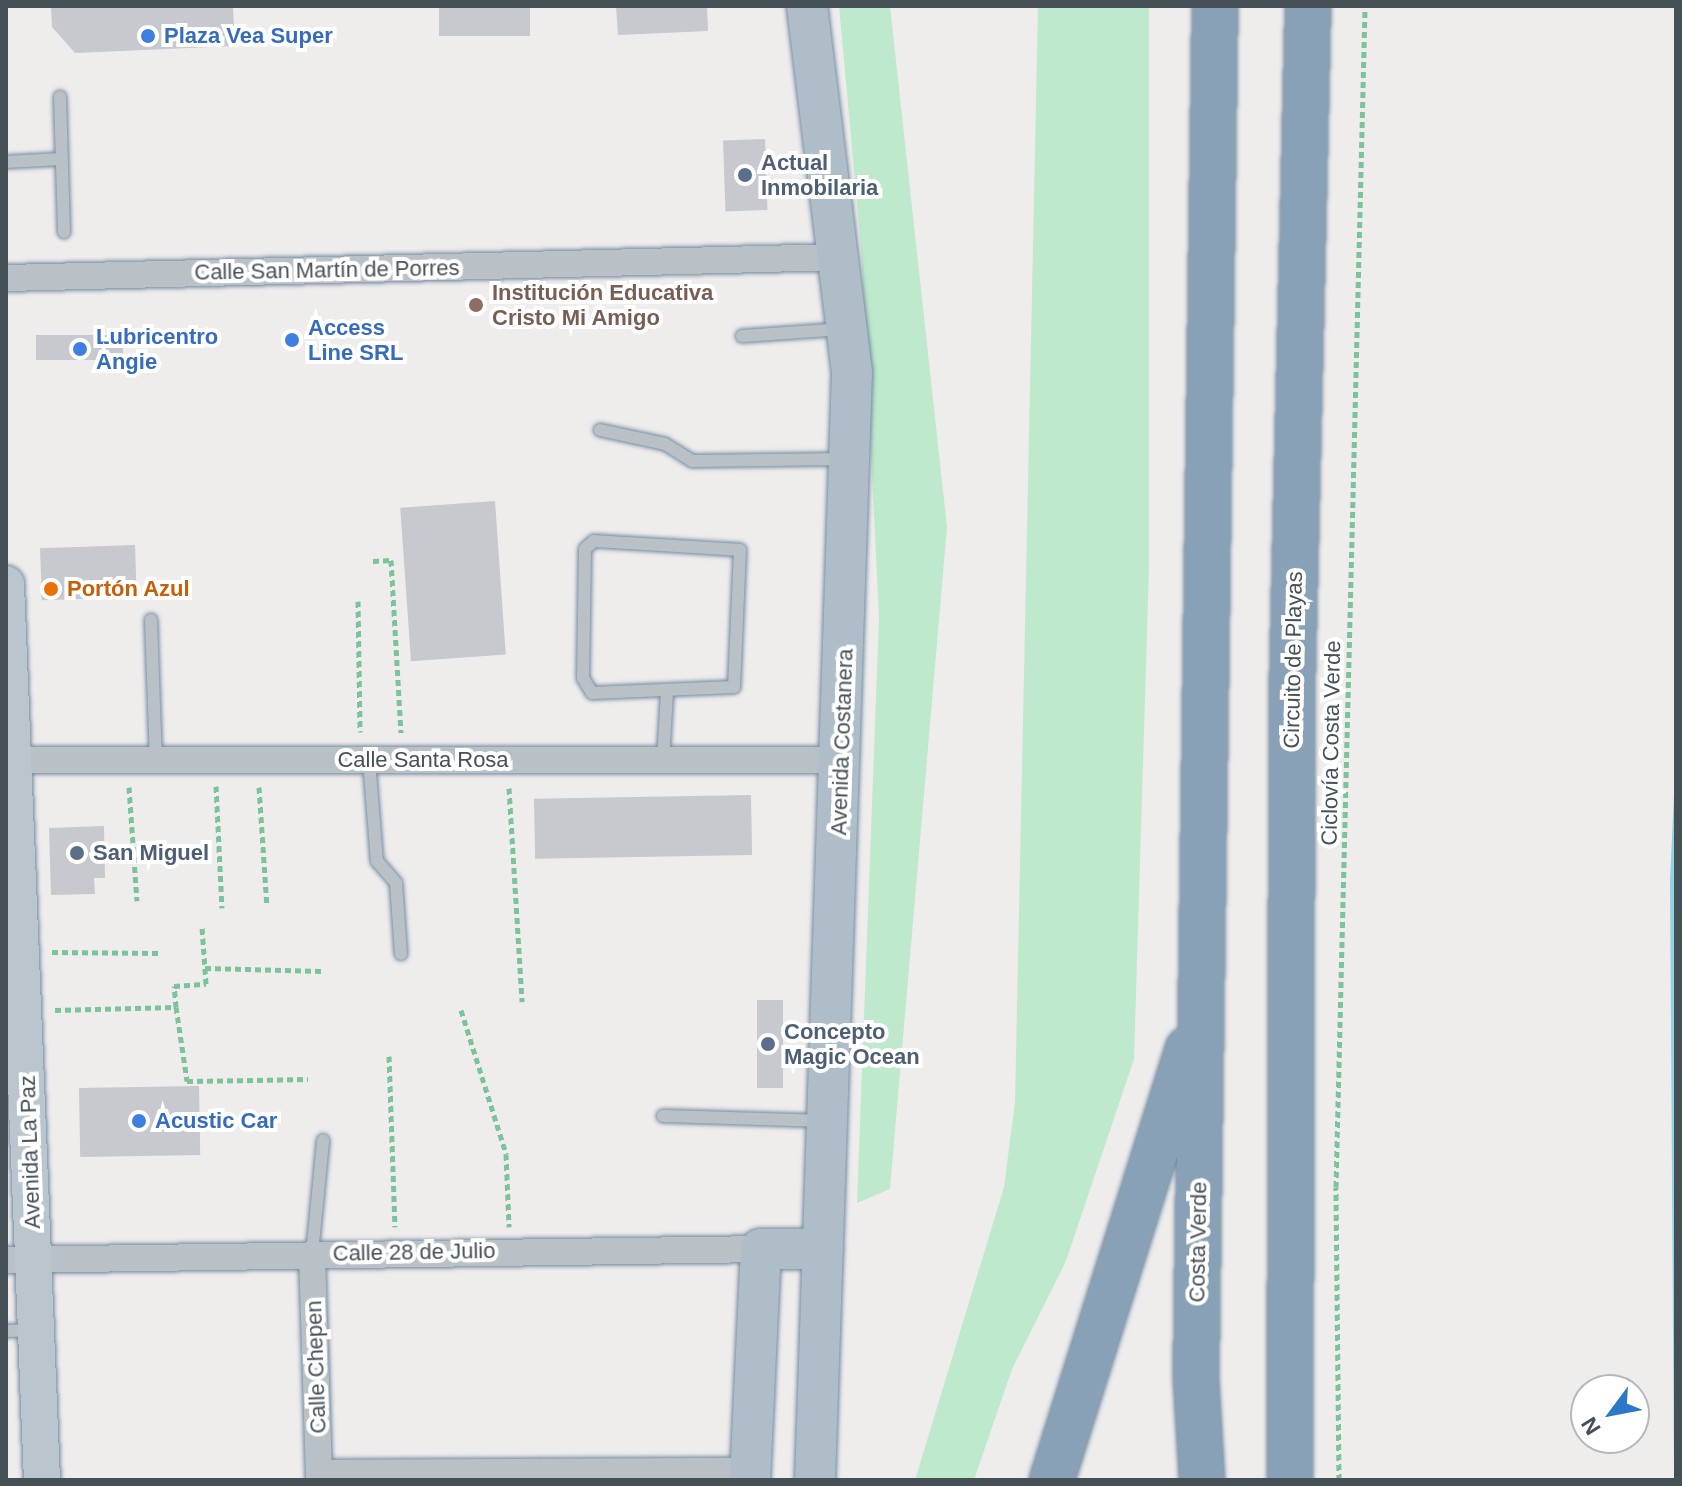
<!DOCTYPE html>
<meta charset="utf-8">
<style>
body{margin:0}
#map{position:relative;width:1682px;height:1486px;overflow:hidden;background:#efecec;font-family:Helvetica,sans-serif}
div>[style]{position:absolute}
.green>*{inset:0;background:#bee9cc}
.water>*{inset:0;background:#8fd4e1}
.building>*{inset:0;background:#c7c9ce;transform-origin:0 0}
.path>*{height:5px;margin-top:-2.5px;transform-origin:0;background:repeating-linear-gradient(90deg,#7ac39b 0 6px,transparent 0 10px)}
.roads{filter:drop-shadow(0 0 2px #748ca2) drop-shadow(0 0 2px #748ca2)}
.lane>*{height:12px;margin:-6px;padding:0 6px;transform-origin:6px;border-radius:6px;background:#b9c1c7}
.street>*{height:26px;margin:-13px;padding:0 13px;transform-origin:13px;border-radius:13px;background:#b9c1c7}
.secondary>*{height:36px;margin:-18px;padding:0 18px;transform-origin:18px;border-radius:18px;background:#bbc5ce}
.primary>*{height:40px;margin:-20px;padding:0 20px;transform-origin:20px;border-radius:20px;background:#aebdc8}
.highway>*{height:44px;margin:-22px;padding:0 22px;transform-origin:22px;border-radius:22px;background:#88a1b6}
.dots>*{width:22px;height:22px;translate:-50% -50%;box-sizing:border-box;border:4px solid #fff;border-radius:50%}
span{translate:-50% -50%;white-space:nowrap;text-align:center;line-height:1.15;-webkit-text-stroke:8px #fff;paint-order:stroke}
.shop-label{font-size:22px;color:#366cbe;font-weight:700}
.left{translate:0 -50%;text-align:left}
.service-label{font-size:22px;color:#4e5e75;font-weight:700}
.street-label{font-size:22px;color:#465057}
.education-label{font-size:22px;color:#785e54;font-weight:700}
.food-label{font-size:22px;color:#c56008;font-weight:700}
.frame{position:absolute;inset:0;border:8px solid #465057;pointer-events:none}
.north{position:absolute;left:1570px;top:1374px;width:80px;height:80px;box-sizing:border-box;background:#fff;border:2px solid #b5b9bc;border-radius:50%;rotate:238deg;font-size:22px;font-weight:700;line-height:32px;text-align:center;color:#465057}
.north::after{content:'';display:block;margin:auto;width:28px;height:36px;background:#2b78c9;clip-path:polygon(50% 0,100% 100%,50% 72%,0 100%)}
</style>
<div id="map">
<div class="green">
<i style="clip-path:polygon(839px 6px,890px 6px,947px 527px,890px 1189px,857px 1203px,879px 618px,861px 247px)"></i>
<i style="clip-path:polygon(1038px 6px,1149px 6px,1149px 567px,1134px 1059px,1066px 1261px,1012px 1369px,974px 1480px,915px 1480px,1004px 1187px,1015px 1102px)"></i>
</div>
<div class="water">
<i style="clip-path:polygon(1676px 750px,1676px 1480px,1674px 1480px,1670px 881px)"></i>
</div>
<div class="building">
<i style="clip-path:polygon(51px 6px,233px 6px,235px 46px,75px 53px,52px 27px)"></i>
<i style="left:439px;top:6px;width:91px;height:30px"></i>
<i style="clip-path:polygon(616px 6px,707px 6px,708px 31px,618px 35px)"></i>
<i style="left:765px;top:139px;width:71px;height:42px;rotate:88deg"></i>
<i style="left:123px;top:335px;width:25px;height:87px;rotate:90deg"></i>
<i style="left:495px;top:501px;width:154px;height:95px;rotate:86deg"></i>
<i style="left:135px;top:545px;width:52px;height:95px;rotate:88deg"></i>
<i style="left:751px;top:795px;width:60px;height:217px;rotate:89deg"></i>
<i style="clip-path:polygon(104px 826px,105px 878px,94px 878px,95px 894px,51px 895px,49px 828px)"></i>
<i style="left:757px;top:1000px;width:26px;height:88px"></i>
<i style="left:199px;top:1086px;width:69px;height:120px;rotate:89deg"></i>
</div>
<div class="path">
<i style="left:373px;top:561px;width:18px;rotate:-3deg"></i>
<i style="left:391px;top:560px;width:173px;rotate:86.7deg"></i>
<i style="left:358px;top:601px;width:131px;rotate:89.1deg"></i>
<i style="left:216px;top:786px;width:122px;rotate:87.2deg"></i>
<i style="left:129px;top:787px;width:114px;rotate:86deg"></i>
<i style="left:259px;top:787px;width:119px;rotate:86.2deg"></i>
<i style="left:509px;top:788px;width:214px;rotate:86.5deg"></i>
<i style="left:52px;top:952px;width:107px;rotate:0.5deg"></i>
<i style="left:205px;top:968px;width:117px;rotate:1.5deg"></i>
<i style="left:176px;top:1007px;width:75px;rotate:81.5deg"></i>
<i style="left:187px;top:1081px;width:121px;rotate:-0.9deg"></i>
<i style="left:55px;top:1010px;width:121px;rotate:-1.4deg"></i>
<i style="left:176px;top:1007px;width:21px;rotate:-95deg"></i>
<i style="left:174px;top:986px;width:32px;rotate:-4deg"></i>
<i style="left:206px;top:984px;width:57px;rotate:-94deg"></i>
<i style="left:461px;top:1010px;width:151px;rotate:72.6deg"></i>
<i style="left:506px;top:1154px;width:73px;rotate:87.6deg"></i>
<i style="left:389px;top:1056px;width:171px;rotate:88deg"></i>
<i style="left:1339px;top:1480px;width:293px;rotate:-90.6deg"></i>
<i style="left:1336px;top:1187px;width:1181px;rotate:-88.59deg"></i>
</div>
<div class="roads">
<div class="lane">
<i style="left:60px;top:97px;width:135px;rotate:88.3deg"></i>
<i style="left:6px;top:162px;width:55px;rotate:-3.1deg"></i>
<i style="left:742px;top:336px;width:99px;rotate:-4deg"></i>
<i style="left:600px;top:430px;width:66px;rotate:12.2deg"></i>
<i style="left:665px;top:444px;width:32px;rotate:32deg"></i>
<i style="left:692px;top:461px;width:152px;rotate:-0.8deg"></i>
<i style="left:594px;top:541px;width:146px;rotate:3.5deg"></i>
<i style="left:740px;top:550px;width:137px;rotate:92.5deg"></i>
<i style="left:734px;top:687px;width:142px;rotate:177.6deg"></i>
<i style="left:592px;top:693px;width:17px;rotate:-121deg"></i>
<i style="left:583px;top:678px;width:129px;rotate:-89.1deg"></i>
<i style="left:585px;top:549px;width:12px;rotate:-42deg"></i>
<i style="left:151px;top:620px;width:140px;rotate:88deg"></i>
<i style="left:369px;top:760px;width:101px;rotate:85.5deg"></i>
<i style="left:377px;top:861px;width:29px;rotate:49deg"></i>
<i style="left:396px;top:883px;width:71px;rotate:86deg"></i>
<i style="left:663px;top:760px;width:68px;rotate:-86.6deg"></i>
<i style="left:663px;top:1116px;width:157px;rotate:1.8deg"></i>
<i style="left:312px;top:1254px;width:114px;rotate:-84.4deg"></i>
<i style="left:6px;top:1331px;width:28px;rotate:-2deg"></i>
</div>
<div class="street">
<i style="left:6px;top:278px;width:835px;rotate:-1.44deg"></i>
<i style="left:6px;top:760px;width:834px"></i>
<i style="left:312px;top:1254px;width:226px;rotate:88.2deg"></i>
<i style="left:6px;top:1260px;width:755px;rotate:-0.83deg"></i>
<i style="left:319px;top:1473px;width:432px;rotate:-0.3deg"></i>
</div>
<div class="secondary">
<i style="left:6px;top:584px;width:897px;rotate:87.7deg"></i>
</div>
<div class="primary">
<i style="left:807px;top:6px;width:369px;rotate:83deg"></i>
<i style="left:852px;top:372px;width:1109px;rotate:91.91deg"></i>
<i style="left:750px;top:1480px;width:231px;rotate:-87.3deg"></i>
<i style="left:761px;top:1249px;width:62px"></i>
</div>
<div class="highway">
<i style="left:1052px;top:1480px;width:452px;rotate:-72.5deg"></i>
<i style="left:1202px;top:1480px;width:102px;rotate:-93.4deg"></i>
<i style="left:1196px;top:1378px;width:1372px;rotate:-89.21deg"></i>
<i style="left:1290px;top:1480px;width:785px;rotate:-89.85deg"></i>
<i style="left:1292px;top:695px;width:689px;rotate:-88.67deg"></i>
</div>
</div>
<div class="dots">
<i style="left:148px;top:36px;background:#3f7fe0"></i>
<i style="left:745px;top:175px;background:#5c6f8a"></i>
<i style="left:476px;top:305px;background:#8d6e63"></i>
<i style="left:292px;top:340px;background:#3f7fe0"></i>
<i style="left:80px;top:349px;background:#3f7fe0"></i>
<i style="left:51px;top:589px;background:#e8710a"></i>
<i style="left:77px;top:853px;background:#5c6f8a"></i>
<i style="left:768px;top:1044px;background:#5c6f8a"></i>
<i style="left:139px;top:1121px;background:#3f7fe0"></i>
</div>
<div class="shop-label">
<span class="left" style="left:164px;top:36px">Plaza Vea Super</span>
<span class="left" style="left:308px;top:340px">Access<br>Line SRL</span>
<span class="left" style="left:96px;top:349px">Lubricentro<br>Angie</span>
<span class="left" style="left:155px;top:1121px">Acustic Car</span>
</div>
<div class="service-label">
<span class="left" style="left:761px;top:175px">Actual<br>Inmobilaria</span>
<span class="left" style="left:93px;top:853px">San Miguel</span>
<span class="left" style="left:784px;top:1044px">Concepto<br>Magic Ocean</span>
</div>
<div class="street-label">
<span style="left:327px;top:270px;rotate:-1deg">Calle San Martín de Porres</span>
<span style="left:1293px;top:660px;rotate:-89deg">Circuito de Playas</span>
<span style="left:842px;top:742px;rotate:-88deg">Avenida Costanera</span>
<span style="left:1331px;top:743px;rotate:-89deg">Ciclovía Costa Verde</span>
<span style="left:423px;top:760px">Calle Santa Rosa</span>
<span style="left:30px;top:1152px;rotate:-92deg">Avenida La Paz</span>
<span style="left:1198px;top:1242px;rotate:-89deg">Costa Verde</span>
<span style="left:414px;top:1252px;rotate:-1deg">Calle 28 de Julio</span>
<span style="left:316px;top:1367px;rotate:-92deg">Calle Chepen</span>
</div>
<div class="education-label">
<span class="left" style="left:492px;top:305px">Institución Educativa<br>Cristo Mi Amigo</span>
</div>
<div class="food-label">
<span class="left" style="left:67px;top:589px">Portón Azul</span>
</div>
<div class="frame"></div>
<div class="north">N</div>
</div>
